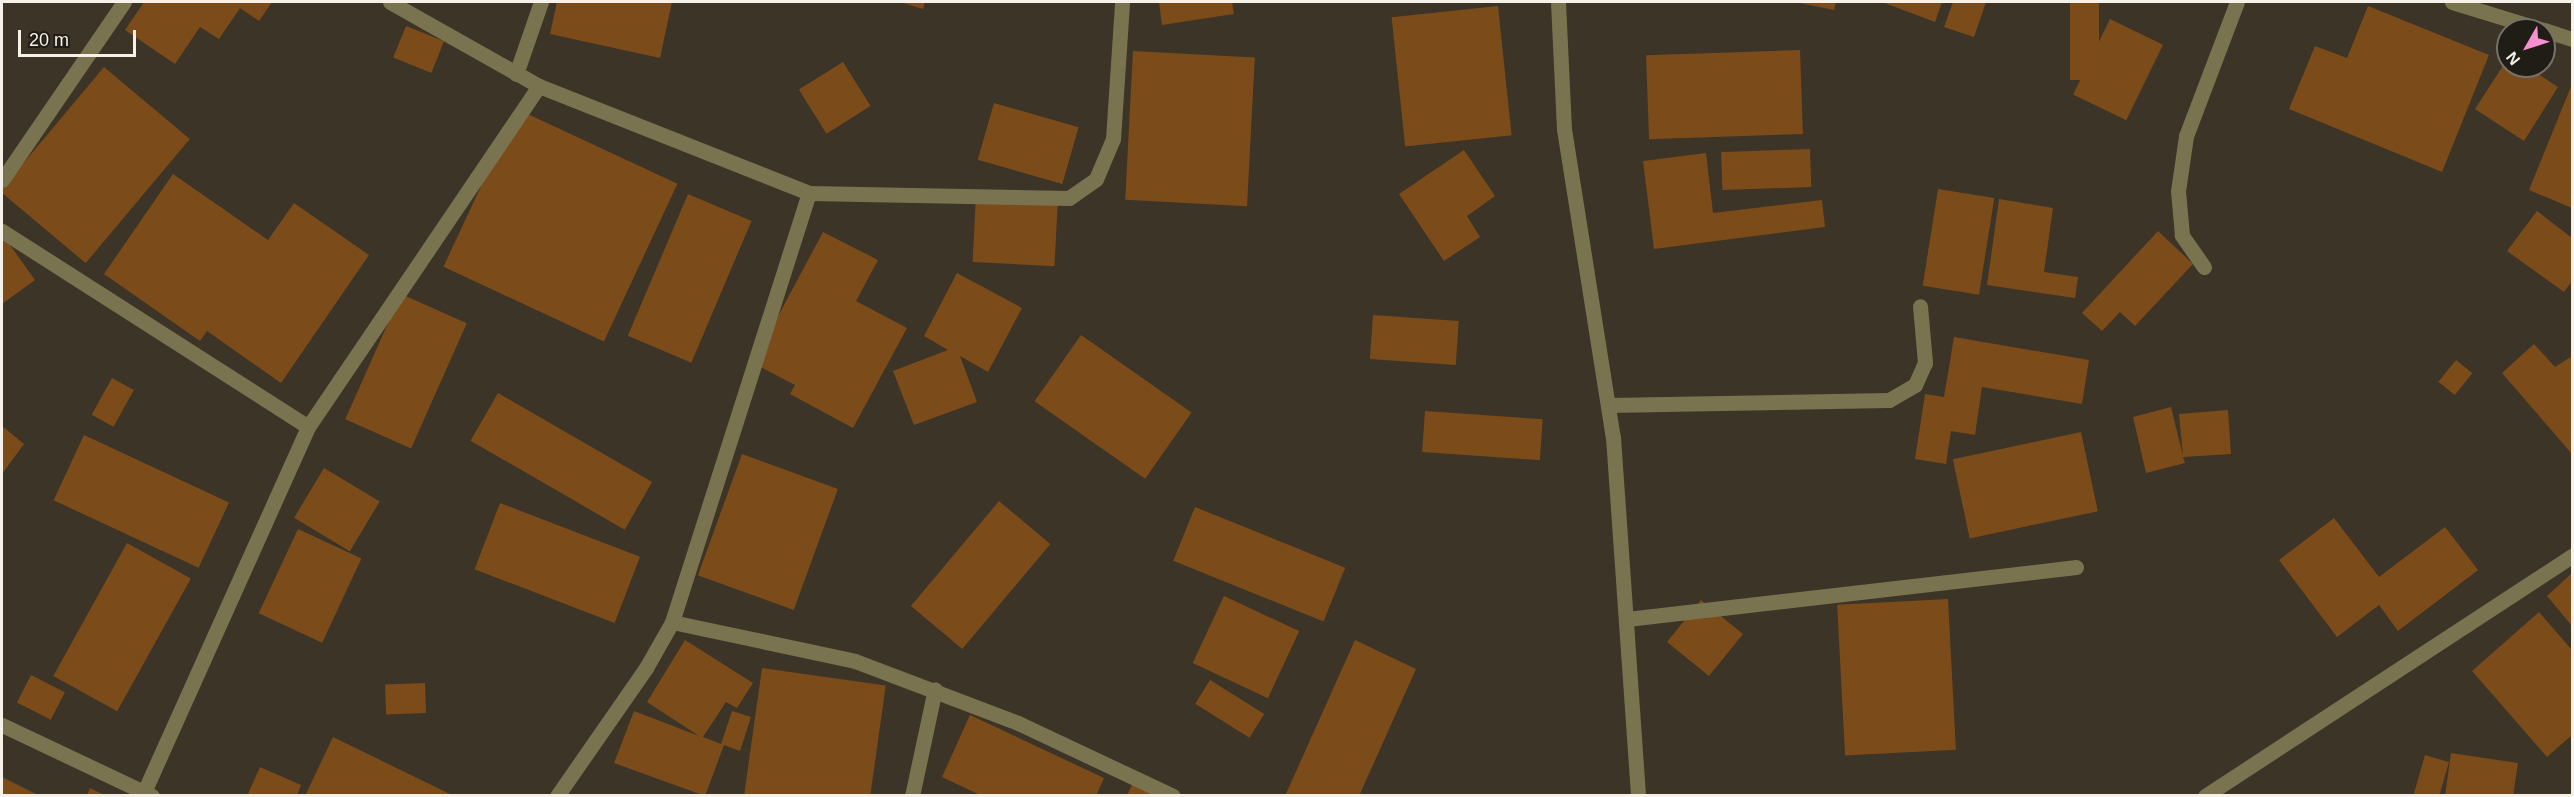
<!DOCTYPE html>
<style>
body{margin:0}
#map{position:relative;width:2574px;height:797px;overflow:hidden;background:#3c3426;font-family:Arial,sans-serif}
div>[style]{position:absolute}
.building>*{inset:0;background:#7c4b1a;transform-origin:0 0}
.street>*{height:15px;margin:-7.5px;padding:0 7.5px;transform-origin:7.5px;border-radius:7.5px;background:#797350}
span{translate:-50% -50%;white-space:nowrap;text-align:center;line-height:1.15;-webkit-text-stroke:6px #201c16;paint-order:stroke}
.frame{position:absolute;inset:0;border:3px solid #f7f2e9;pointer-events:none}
.north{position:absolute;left:2496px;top:18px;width:60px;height:60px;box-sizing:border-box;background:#201c16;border:2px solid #76726a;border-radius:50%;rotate:231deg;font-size:16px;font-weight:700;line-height:24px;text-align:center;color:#f7f2e9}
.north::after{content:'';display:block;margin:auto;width:21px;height:27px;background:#f690cf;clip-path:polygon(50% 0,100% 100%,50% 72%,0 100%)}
.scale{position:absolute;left:18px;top:30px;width:118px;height:27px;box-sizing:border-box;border:3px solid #f7f2e9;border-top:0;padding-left:8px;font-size:18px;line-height:21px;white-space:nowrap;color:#f7f2e9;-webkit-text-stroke:4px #201c16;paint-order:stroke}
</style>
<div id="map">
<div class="building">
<i style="clip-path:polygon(144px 2px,272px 2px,259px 21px,240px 8px,219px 39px,200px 27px,175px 64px,125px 30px)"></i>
<i style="clip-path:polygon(557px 2px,672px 2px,660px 58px,550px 34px)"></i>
<i style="clip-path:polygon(900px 2px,925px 2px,923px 9px)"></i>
<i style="clip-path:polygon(1159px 2px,1232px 2px,1234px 14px,1162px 25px)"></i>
<i style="clip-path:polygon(1795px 2px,1836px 2px,1834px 10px)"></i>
<i style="clip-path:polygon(1882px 2px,1942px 2px,1935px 22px)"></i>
<i style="clip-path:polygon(1953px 2px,1986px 2px,1974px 37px,1944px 27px)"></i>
<i style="left:2070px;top:2px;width:29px;height:78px"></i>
<i style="left:1498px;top:6px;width:130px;height:107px;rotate:84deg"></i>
<i style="clip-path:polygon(2368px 6px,2489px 55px,2442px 172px,2289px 109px,2315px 46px,2347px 58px)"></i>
<i style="left:2110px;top:19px;width:59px;height:84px;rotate:26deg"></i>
<i style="left:406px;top:26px;width:41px;height:34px;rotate:22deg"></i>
<i style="left:1800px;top:50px;width:84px;height:154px;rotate:88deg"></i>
<i style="left:1133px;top:51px;width:122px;height:149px;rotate:3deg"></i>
<i style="clip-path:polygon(2508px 58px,2508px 66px,2526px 66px,2558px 87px,2524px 141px,2475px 109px)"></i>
<i style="left:843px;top:62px;width:52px;height:52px;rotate:58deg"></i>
<i style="left:104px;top:67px;width:112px;height:162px;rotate:40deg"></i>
<i style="clip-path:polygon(2572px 84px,2572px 208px,2529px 190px)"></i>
<i style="left:994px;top:103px;width:88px;height:59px;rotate:16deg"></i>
<i style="left:517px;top:109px;width:177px;height:174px;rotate:25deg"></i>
<i style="left:1810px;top:149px;width:38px;height:89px;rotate:88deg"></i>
<i style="clip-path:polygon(1464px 150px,1495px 196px,1467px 216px,1480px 237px,1444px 261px,1399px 194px)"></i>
<i style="clip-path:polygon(1706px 153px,1713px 213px,1822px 200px,1825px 227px,1654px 249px,1643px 161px)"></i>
<i style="clip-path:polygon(173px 174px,268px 240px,294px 203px,369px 255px,281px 383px,207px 331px,200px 341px,104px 274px)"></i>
<i style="left:1938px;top:189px;width:57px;height:98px;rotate:9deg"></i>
<i style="left:688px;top:194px;width:69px;height:154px;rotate:23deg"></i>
<i style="left:976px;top:196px;width:82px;height:66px;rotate:3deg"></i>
<i style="clip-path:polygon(1999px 199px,2053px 208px,2044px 272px,2078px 277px,2075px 298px,1987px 285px)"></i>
<i style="clip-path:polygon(2537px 211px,2572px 238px,2572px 281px,2564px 292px,2507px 251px)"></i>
<i style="clip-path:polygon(2158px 231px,2193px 264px,2135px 326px,2120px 312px,2102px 331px,2082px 313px)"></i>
<i style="clip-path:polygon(823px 232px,878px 260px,856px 301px,907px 328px,853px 428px,790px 394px,795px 385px,753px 363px)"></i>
<i style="clip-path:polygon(5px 238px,35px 280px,2px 304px,2px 241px)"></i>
<i style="clip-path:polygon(957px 273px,1022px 308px,988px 372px,960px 356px,977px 402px,914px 425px,893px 371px,948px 350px,924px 336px)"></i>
<i style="left:401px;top:294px;width:72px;height:137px;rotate:24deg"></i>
<i style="left:1373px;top:315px;width:86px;height:44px;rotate:4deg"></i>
<i style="left:1081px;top:335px;width:135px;height:81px;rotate:35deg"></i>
<i style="clip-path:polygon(1954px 337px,2089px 360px,2082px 404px,1982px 387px,1975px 435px,1951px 431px,1946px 464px,1915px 459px,1925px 394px,1944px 397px)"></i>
<i style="clip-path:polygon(2534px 344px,2555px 367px,2572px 356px,2572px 454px,2502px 373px)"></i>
<i style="left:2456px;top:360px;width:21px;height:28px;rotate:39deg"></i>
<i style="left:112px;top:378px;width:25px;height:42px;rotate:29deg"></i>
<i style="left:498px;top:393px;width:178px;height:55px;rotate:30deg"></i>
<i style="clip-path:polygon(2171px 407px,2183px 456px,2179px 414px,2228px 410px,2231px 454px,2183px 457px,2185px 463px,2146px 473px,2133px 417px)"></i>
<i style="left:1425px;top:411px;width:118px;height:41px;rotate:4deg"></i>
<i style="clip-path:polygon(2px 426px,24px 444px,2px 474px)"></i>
<i style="left:2081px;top:432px;width:81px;height:131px;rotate:78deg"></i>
<i style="left:84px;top:435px;width:160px;height:72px;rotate:25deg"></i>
<i style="left:742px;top:454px;width:102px;height:129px;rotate:20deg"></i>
<i style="left:324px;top:468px;width:65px;height:58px;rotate:31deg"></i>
<i style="left:999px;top:501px;width:67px;height:137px;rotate:40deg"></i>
<i style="left:500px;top:503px;width:150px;height:71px;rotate:21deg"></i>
<i style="left:1195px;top:507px;width:162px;height:58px;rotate:22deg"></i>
<i style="clip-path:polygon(2334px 518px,2379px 577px,2445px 527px,2478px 570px,2398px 631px,2379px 605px,2337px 637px,2279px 560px)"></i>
<i style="left:298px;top:529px;width:70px;height:93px;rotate:25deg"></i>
<i style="left:127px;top:543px;width:73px;height:152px;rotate:29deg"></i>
<i style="clip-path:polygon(2572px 573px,2572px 626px,2547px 596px)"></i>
<i style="left:1224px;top:596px;width:83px;height:74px;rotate:25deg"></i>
<i style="left:1948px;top:599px;width:151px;height:111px;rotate:87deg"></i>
<i style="left:1701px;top:600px;width:54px;height:54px;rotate:39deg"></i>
<i style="clip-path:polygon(2539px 612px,2572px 650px,2572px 735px,2547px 757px,2472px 671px)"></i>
<i style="clip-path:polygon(685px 640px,753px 683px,737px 708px,726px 702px,703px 737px,721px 744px,732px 711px,751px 717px,740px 751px,724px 745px,705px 796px,614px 763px,634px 711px,699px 736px,647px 702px)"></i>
<i style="clip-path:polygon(1355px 640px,1416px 669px,1359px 796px,1285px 796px)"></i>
<i style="left:762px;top:668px;width:125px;height:129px;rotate:8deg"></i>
<i style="left:31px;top:675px;width:38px;height:31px;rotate:27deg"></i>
<i style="left:1210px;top:680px;width:64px;height:28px;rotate:32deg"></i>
<i style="left:425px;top:683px;width:30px;height:40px;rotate:88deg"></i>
<i style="clip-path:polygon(970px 715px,1104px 778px,1096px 796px,982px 796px,942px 777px)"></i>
<i style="clip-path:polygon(333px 737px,454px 796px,305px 796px)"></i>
<i style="clip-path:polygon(2451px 753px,2518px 763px,2513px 796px,2445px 796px)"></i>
<i style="left:2425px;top:755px;width:25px;height:40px;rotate:16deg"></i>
<i style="clip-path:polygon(260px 767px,301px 785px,297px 796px,247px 796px)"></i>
<i style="clip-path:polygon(2px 777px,40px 796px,2px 796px)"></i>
<i style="clip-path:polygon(1133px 782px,1160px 796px,1127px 796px)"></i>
<i style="clip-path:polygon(90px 788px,106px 796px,87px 796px)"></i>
</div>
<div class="street">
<i style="left:390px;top:2px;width:171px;rotate:29.4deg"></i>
<i style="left:539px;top:86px;width:290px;rotate:21.6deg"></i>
<i style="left:809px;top:193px;width:260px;rotate:1.1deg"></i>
<i style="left:1069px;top:198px;width:33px;rotate:-35deg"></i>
<i style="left:1096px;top:179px;width:43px;rotate:-67deg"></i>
<i style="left:1113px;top:139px;width:137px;rotate:-86.2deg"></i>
<i style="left:1558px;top:2px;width:127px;rotate:87.3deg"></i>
<i style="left:1564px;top:129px;width:312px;rotate:81deg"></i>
<i style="left:1613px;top:437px;width:360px;rotate:86deg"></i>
<i style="left:2452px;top:2px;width:95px;rotate:17.1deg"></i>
<i style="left:2544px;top:30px;width:29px;rotate:18deg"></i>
<i style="left:516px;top:74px;width:76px;rotate:-70.9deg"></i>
<i style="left:2px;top:180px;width:216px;rotate:-55.6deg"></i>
<i style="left:2px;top:231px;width:363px;rotate:32.6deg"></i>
<i style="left:2204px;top:267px;width:39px;rotate:-125deg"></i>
<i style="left:2182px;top:235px;width:44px;rotate:-95.2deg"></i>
<i style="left:2178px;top:191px;width:56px;rotate:-81.7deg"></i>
<i style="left:2186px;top:136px;width:143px;rotate:-69.2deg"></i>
<i style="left:1608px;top:405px;width:281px;rotate:-1deg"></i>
<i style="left:1889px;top:400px;width:30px;rotate:-30deg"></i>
<i style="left:1915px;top:385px;width:24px;rotate:-66deg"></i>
<i style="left:1925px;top:363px;width:57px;rotate:-95deg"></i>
<i style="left:1627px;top:619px;width:452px;rotate:-6.6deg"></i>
<i style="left:672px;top:622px;width:187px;rotate:12deg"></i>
<i style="left:855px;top:661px;width:174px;rotate:20.8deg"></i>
<i style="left:1018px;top:723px;width:171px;rotate:25.2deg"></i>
<i style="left:2px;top:725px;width:166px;rotate:25.3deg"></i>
<i style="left:144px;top:792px;width:400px;rotate:-65.8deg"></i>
<i style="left:308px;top:427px;width:412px;rotate:-55.9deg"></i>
<i style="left:557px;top:796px;width:156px;rotate:-55.2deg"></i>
<i style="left:646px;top:668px;width:53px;rotate:-60.5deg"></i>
<i style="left:672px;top:622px;width:450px;rotate:-72.3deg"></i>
<i style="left:912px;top:796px;width:109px;rotate:-77.9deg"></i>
<i style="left:2205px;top:796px;width:439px;rotate:-33.2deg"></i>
</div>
<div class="frame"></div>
<div class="north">N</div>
<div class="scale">20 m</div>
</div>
